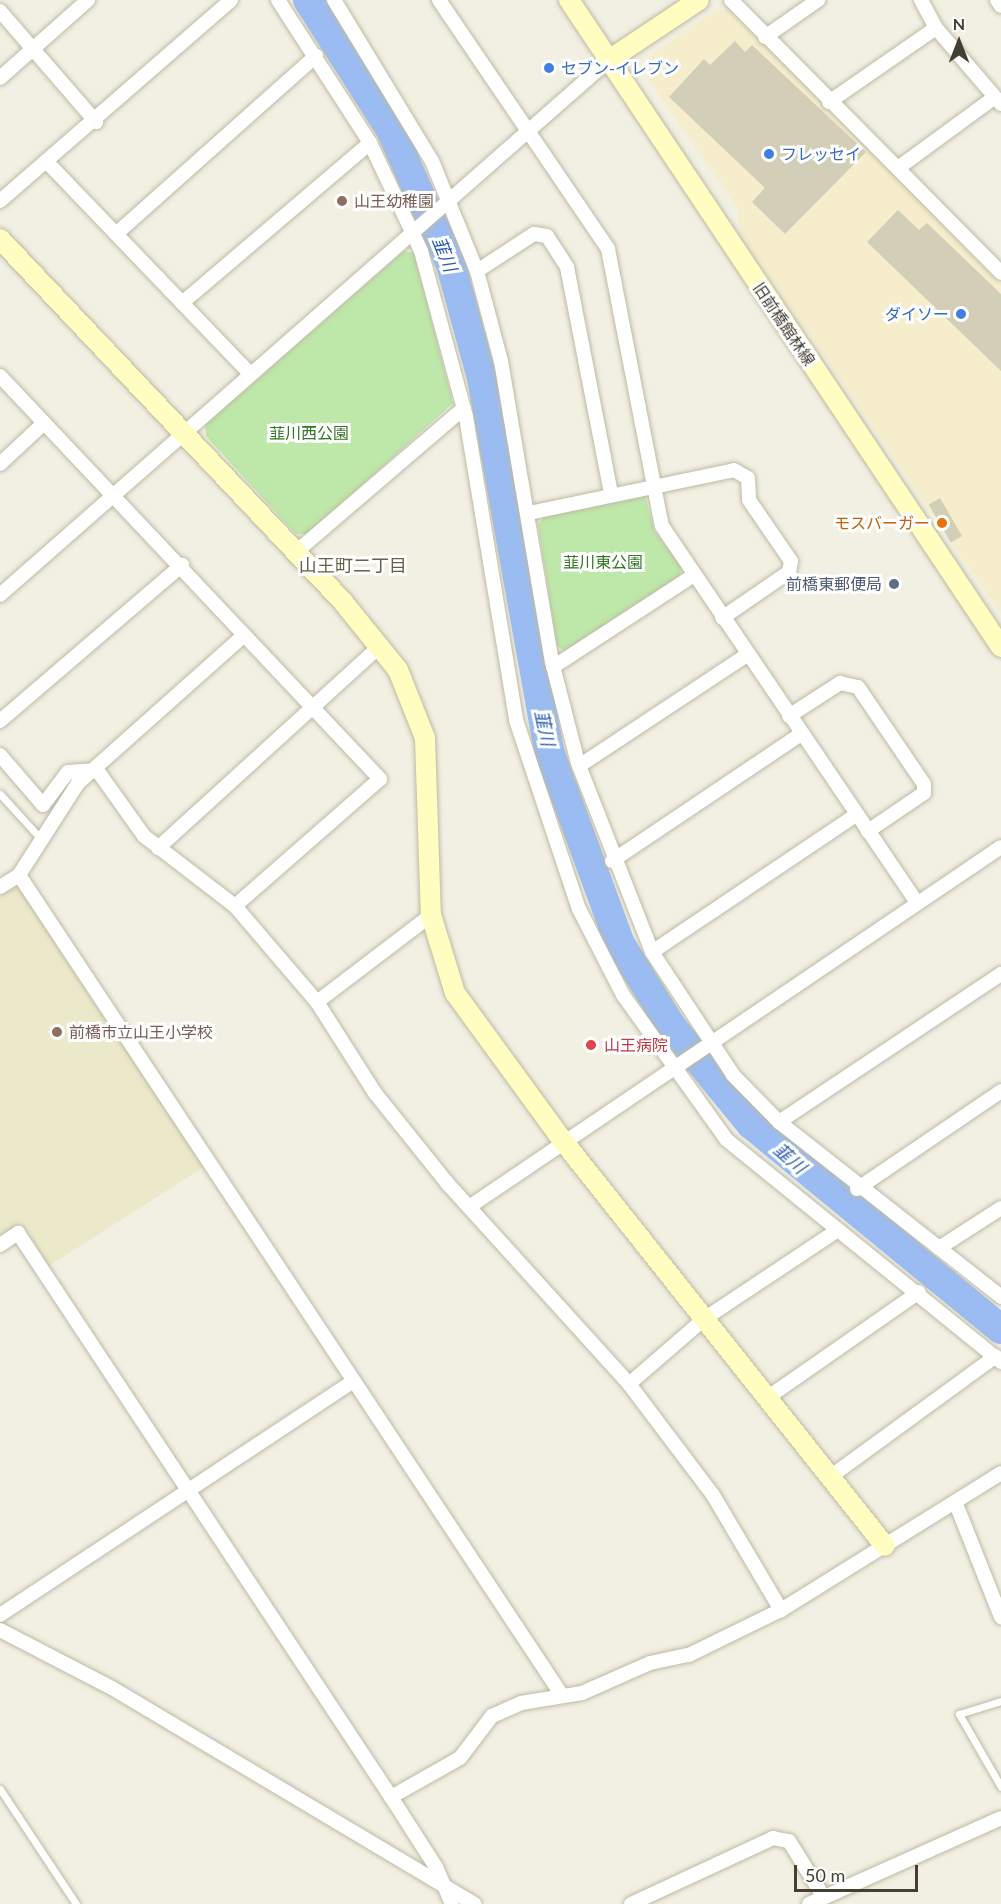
<!DOCTYPE html>
<meta charset="utf-8">
<style>
body{margin:0}
#map{position:relative;width:1001px;height:1904px;overflow:hidden;background:#f2f0e2;font-family:Lato,"Noto Sans JP",sans-serif}
div>[style]{position:absolute}
.commercial>*{inset:0;background:#f5edcc}
.education>*{inset:0;background:#ece9cb}
.green>*{inset:0;background:#bee8a9}
.river>*{height:30px;margin:-15px;padding:0 15px;transform-origin:15px;border-radius:15px;background:#9bbcf2}
.building>*{inset:0;background:#d3ceb7;transform-origin:0 0}
.roads{filter:drop-shadow(0 0 2px #bdbaa5) drop-shadow(0 0 2px #bdbaa5)}
.lane>*{height:7px;margin:-3.5px;padding:0 3.5px;transform-origin:3.5px;border-radius:3.5px;background:#fff}
.street>*{height:14px;margin:-7px;padding:0 7px;transform-origin:7px;border-radius:7px;background:#fff}
.secondary>*{height:20px;margin:-10px;padding:0 10px;transform-origin:10px;border-radius:10px;background:#fffdbf}
.dots>*{width:16px;height:16px;translate:-50% -50%;box-sizing:border-box;border:3px solid #fff;border-radius:50%}
span{translate:-50% -50%;white-space:nowrap;text-align:center;line-height:1.15;-webkit-text-stroke:6px #fff;paint-order:stroke}
.shop-label{font-size:16px;color:#366cbe}
.left{translate:0 -50%;text-align:left}
.right{translate:-100% -50%;text-align:right}
.education-label{font-size:16px;color:#785e54}
.street-label{font-size:16px;color:#434033}
.park-label{font-size:16px;color:#337625}
.food-label{font-size:16px;color:#c56008}
.service-label{font-size:16px;color:#4e5e75}
.health-label{font-size:16px;color:#be3a42}
.water-label{font-size:18px;color:#2a5cb1;font-style:italic}
.neighbourhood-label{font-size:18px;color:#66614a}
.north{position:absolute;left:929px;top:12px;width:60px;height:60px;-webkit-text-stroke:4px #fff;paint-order:stroke;rotate:0deg;font-size:16px;font-weight:700;line-height:24px;text-align:center;color:#434033}
.north::after{content:'';display:block;margin:auto;width:21px;height:27px;background:#434033;clip-path:polygon(50% 0,100% 100%,50% 72%,0 100%)}
.scale{position:absolute;left:794px;top:1865px;width:124px;height:27px;box-sizing:border-box;border:3px solid #434033;border-top:0;padding-left:8px;font-size:18px;line-height:21px;white-space:nowrap;color:#434033;-webkit-text-stroke:4px #fff;paint-order:stroke}
</style>
<div id="map">
<div class="commercial">
<i style="clip-path:polygon(716px 10px,730px 11px,1001px 284px,1001px 614px,740px 234px,737px 207px,648px 79px,652px 54px)"></i>
</div>
<div class="education">
<i style="clip-path:polygon(13px 887px,20px 888px,204px 1167px,49px 1266px,22px 1224px,0 1238px,0 896px)"></i>
</div>
<div class="green">
<i style="clip-path:polygon(404px 251px,414px 253px,453px 403px,308px 534px,296px 534px,206px 436px,205px 425px)"></i>
<i style="clip-path:polygon(645px 496px,655px 532px,682px 567px,679px 578px,566px 652px,557px 646px,538px 524px,545px 516px)"></i>
</div>
<div class="river">
<i style="left:308px;top:0;width:152px;rotate:57.4deg"></i>
<i style="left:390px;top:128px;width:150px;rotate:66deg"></i>
<i style="left:451px;top:265px;width:117px;rotate:74.7deg"></i>
<i style="left:482px;top:378px;width:379px;rotate:79.8deg"></i>
<i style="left:549px;top:751px;width:206px;rotate:69.8deg"></i>
<i style="left:620px;top:944px;width:97px;rotate:58.1deg"></i>
<i style="left:671px;top:1026px;width:127px;rotate:50.8deg"></i>
<i style="left:751px;top:1124px;width:323px;rotate:39.4deg"></i>
</div>
<div class="building">
<i style="clip-path:polygon(735px 41px,745px 52px,752px 45px,866px 152px,785px 234px,752px 202px,765px 188px,669px 97px,704px 59px,710px 65px)"></i>
<i style="clip-path:polygon(898px 210px,919px 230px,927px 223px,1001px 294px,1001px 371px,867px 242px)"></i>
<i style="left:940px;top:498px;width:44px;height:13px;rotate:60deg"></i>
</div>
<div class="roads">
<div class="lane">
<i style="left:0;top:794px;width:61px;rotate:47.7deg"></i>
<i style="left:1001px;top:1701px;width:44px;rotate:162.8deg"></i>
<i style="left:959px;top:1714px;width:84px;rotate:60.1deg"></i>
<i style="left:0;top:1789px;width:138px;rotate:56.5deg"></i>
</div>
<div class="street">
<i style="left:278px;top:0;width:170px;rotate:57.2deg"></i>
<i style="left:370px;top:143px;width:119px;rotate:64.7deg"></i>
<i style="left:421px;top:251px;width:172px;rotate:74.8deg"></i>
<i style="left:466px;top:417px;width:307px;rotate:80.6deg"></i>
<i style="left:516px;top:720px;width:199px;rotate:71.6deg"></i>
<i style="left:579px;top:909px;width:97px;rotate:62.9deg"></i>
<i style="left:623px;top:995px;width:178px;rotate:54.4deg"></i>
<i style="left:727px;top:1140px;width:353px;rotate:39deg"></i>
<i style="left:334px;top:0;width:188px;rotate:58.7deg"></i>
<i style="left:432px;top:161px;width:119px;rotate:67.8deg"></i>
<i style="left:477px;top:271px;width:93px;rotate:75.1deg"></i>
<i style="left:501px;top:361px;width:305px;rotate:80.4deg"></i>
<i style="left:552px;top:662px;width:104px;rotate:75.6deg"></i>
<i style="left:578px;top:763px;width:203px;rotate:68.6deg"></i>
<i style="left:652px;top:952px;width:147px;rotate:56.6deg"></i>
<i style="left:733px;top:1075px;width:66px;rotate:45.6deg"></i>
<i style="left:779px;top:1122px;width:283px;rotate:38.2deg"></i>
<i style="left:439px;top:0;width:301px;rotate:55.8deg"></i>
<i style="left:608px;top:249px;width:282px;rotate:79deg"></i>
<i style="left:662px;top:526px;width:454px;rotate:55.9deg"></i>
<i style="left:731px;top:0;width:384px;rotate:45.3deg"></i>
<i style="left:921px;top:0;width:32px;rotate:62deg"></i>
<i style="left:936px;top:28px;width:100px;rotate:49.5deg"></i>
<i style="left:997px;top:0;width:7px;rotate:56deg"></i>
<i style="left:0;top:11px;width:147px;rotate:49.1deg"></i>
<i style="left:765px;top:37px;width:65px;rotate:-34.9deg"></i>
<i style="left:0;top:78px;width:118px;rotate:-41.6deg"></i>
<i style="left:829px;top:102px;width:130px;rotate:-34.7deg"></i>
<i style="left:47px;top:162px;width:292px;rotate:46.2deg"></i>
<i style="left:898px;top:168px;width:120px;rotate:-36.2deg"></i>
<i style="left:0;top:201px;width:306px;rotate:-41deg"></i>
<i style="left:116px;top:234px;width:268px;rotate:-41.7deg"></i>
<i style="left:477px;top:271px;width:68px;rotate:-33deg"></i>
<i style="left:534px;top:234px;width:13px;rotate:9deg"></i>
<i style="left:547px;top:236px;width:37px;rotate:57deg"></i>
<i style="left:567px;top:267px;width:231px;rotate:79deg"></i>
<i style="left:182px;top:303px;width:247px;rotate:-40.4deg"></i>
<i style="left:0;top:376px;width:554px;rotate:46.68deg"></i>
<i style="left:380px;top:779px;width:193px;rotate:138.8deg"></i>
<i style="left:0;top:464px;width:60px;rotate:-43deg"></i>
<i style="left:529px;top:513px;width:209px;rotate:-11.8deg"></i>
<i style="left:734px;top:470px;width:16px;rotate:30deg"></i>
<i style="left:748px;top:478px;width:22px;rotate:87deg"></i>
<i style="left:749px;top:500px;width:74px;rotate:55.5deg"></i>
<i style="left:791px;top:561px;width:11px;rotate:100deg"></i>
<i style="left:789px;top:572px;width:81px;rotate:145.5deg"></i>
<i style="left:296px;top:552px;width:221px;rotate:-40.6deg"></i>
<i style="left:0;top:595px;width:811px;rotate:-41.3deg"></i>
<i style="left:553px;top:667px;width:168px;rotate:-33.1deg"></i>
<i style="left:789px;top:716px;width:61px;rotate:-32.9deg"></i>
<i style="left:840px;top:683px;width:18px;rotate:13deg"></i>
<i style="left:858px;top:687px;width:117px;rotate:55.8deg"></i>
<i style="left:924px;top:784px;width:9px;rotate:90deg"></i>
<i style="left:924px;top:793px;width:68px;rotate:145.8deg"></i>
<i style="left:0;top:721px;width:240px;rotate:-40.6deg"></i>
<i style="left:0;top:755px;width:66px;rotate:49.3deg"></i>
<i style="left:43px;top:805px;width:41px;rotate:-52.9deg"></i>
<i style="left:68px;top:772px;width:29px;rotate:-4deg"></i>
<i style="left:97px;top:770px;width:81px;rotate:54.5deg"></i>
<i style="left:144px;top:836px;width:115px;rotate:37.6deg"></i>
<i style="left:235px;top:906px;width:126px;rotate:49.5deg"></i>
<i style="left:317px;top:1002px;width:108px;rotate:57.5deg"></i>
<i style="left:375px;top:1093px;width:115px;rotate:51.3deg"></i>
<i style="left:447px;top:1183px;width:271px;rotate:47.8deg"></i>
<i style="left:629px;top:1384px;width:139px;rotate:52.9deg"></i>
<i style="left:713px;top:1495px;width:134px;rotate:59.4deg"></i>
<i style="left:579px;top:766px;width:201px;rotate:-33.5deg"></i>
<i style="left:158px;top:848px;width:300px;rotate:-42.3deg"></i>
<i style="left:612px;top:861px;width:228px;rotate:-33.9deg"></i>
<i style="left:19px;top:875px;width:982px;rotate:56.5deg"></i>
<i style="left:0;top:887px;width:22px;rotate:-32deg"></i>
<i style="left:19px;top:875px;width:109px;rotate:-57.3deg"></i>
<i style="left:78px;top:783px;width:222px;rotate:-41.7deg"></i>
<i style="left:652px;top:952px;width:247px;rotate:-33.9deg"></i>
<i style="left:317px;top:1002px;width:143px;rotate:-37.3deg"></i>
<i style="left:779px;top:1122px;width:267px;rotate:-33.7deg"></i>
<i style="left:857px;top:1189px;width:174px;rotate:-34.2deg"></i>
<i style="left:469px;top:1207px;width:642px;rotate:-34.09deg"></i>
<i style="left:0;top:1245px;width:22px;rotate:-34deg"></i>
<i style="left:18px;top:1233px;width:676px;rotate:56.52deg"></i>
<i style="left:391px;top:1797px;width:83px;rotate:57.3deg"></i>
<i style="left:436px;top:1867px;width:40px;rotate:66.6deg"></i>
<i style="left:939px;top:1248px;width:74px;rotate:-32.8deg"></i>
<i style="left:629px;top:1384px;width:99px;rotate:-40.9deg"></i>
<i style="left:704px;top:1319px;width:161px;rotate:-33.6deg"></i>
<i style="left:767px;top:1398px;width:185px;rotate:-34.9deg"></i>
<i style="left:830px;top:1477px;width:205px;rotate:-36.1deg"></i>
<i style="left:956px;top:1504px;width:122px;rotate:68.3deg"></i>
<i style="left:0;top:1615px;width:424px;rotate:-33.5deg"></i>
<i style="left:0;top:1630px;width:126px;rotate:27.4deg"></i>
<i style="left:112px;top:1688px;width:422px;rotate:30.8deg"></i>
<i style="left:391px;top:1797px;width:79px;rotate:-29.5deg"></i>
<i style="left:460px;top:1758px;width:53px;rotate:-52.7deg"></i>
<i style="left:492px;top:1716px;width:32px;rotate:-24deg"></i>
<i style="left:521px;top:1703px;width:62px;rotate:-9.3deg"></i>
<i style="left:582px;top:1693px;width:74px;rotate:-23.8deg"></i>
<i style="left:650px;top:1663px;width:40px;rotate:-12deg"></i>
<i style="left:689px;top:1655px;width:102px;rotate:-26.1deg"></i>
<i style="left:781px;top:1610px;width:259px;rotate:-31.9deg"></i>
<i style="left:631px;top:1904px;width:157px;rotate:-24.9deg"></i>
<i style="left:773px;top:1838px;width:16px;rotate:11deg"></i>
<i style="left:789px;top:1841px;width:65px;rotate:58.3deg"></i>
<i style="left:809px;top:1904px;width:210px;rotate:-24.1deg"></i>
</div>
<div class="secondary">
<i style="left:569px;top:0;width:778px;rotate:56.27deg"></i>
<i style="left:609px;top:60px;width:108px;rotate:-33.7deg"></i>
<i style="left:0;top:239px;width:499px;rotate:46.6deg"></i>
<i style="left:343px;top:602px;width:87px;rotate:51deg"></i>
<i style="left:398px;top:670px;width:73px;rotate:68.3deg"></i>
<i style="left:425px;top:738px;width:177px;rotate:88.1deg"></i>
<i style="left:431px;top:915px;width:82px;rotate:72.9deg"></i>
<i style="left:455px;top:993px;width:183px;rotate:53.9deg"></i>
<i style="left:563px;top:1141px;width:517px;rotate:51.51deg"></i>
</div>
</div>
<div class="dots">
<i style="left:549px;top:68px;background:#3f7fe0"></i>
<i style="left:769px;top:154px;background:#3f7fe0"></i>
<i style="left:342px;top:201px;background:#8d6e63"></i>
<i style="left:961px;top:314px;background:#3f7fe0"></i>
<i style="left:942px;top:523px;background:#e8710a"></i>
<i style="left:894px;top:584px;background:#5c6f8a"></i>
<i style="left:57px;top:1032px;background:#8d6e63"></i>
<i style="left:591px;top:1045px;background:#e0444e"></i>
</div>
<div class="shop-label">
<span class="left" style="left:561px;top:68px">セブン-イレブン</span>
<span class="left" style="left:781px;top:154px">フレッセイ</span>
<span class="right" style="left:949px;top:314px">ダイソー</span>
</div>
<div class="education-label">
<span class="left" style="left:354px;top:201px">山王幼稚園</span>
<span class="left" style="left:69px;top:1032px">前橋市立山王小学校</span>
</div>
<div class="street-label">
<span style="left:784px;top:324px;rotate:56deg">旧前橋館林線</span>
</div>
<div class="park-label">
<span style="left:309px;top:433px">韮川西公園</span>
<span style="left:603px;top:562px">韮川東公園</span>
</div>
<div class="food-label">
<span class="right" style="left:930px;top:523px">モスバーガー</span>
</div>
<div class="service-label">
<span class="right" style="left:882px;top:584px">前橋東郵便局</span>
</div>
<div class="health-label">
<span class="left" style="left:604px;top:1045px">山王病院</span>
</div>
<div class="water-label">
<span style="left:445px;top:254px;rotate:68deg">韮川</span>
<span style="left:545px;top:728px;rotate:78deg">韮川</span>
<span style="left:790px;top:1158px;rotate:41deg">韮川</span>
</div>
<div class="neighbourhood-label">
<span style="left:353px;top:565px">山王町二丁目</span>
</div>
<div class="north">N</div>
<div class="scale">50 m</div>
</div>
